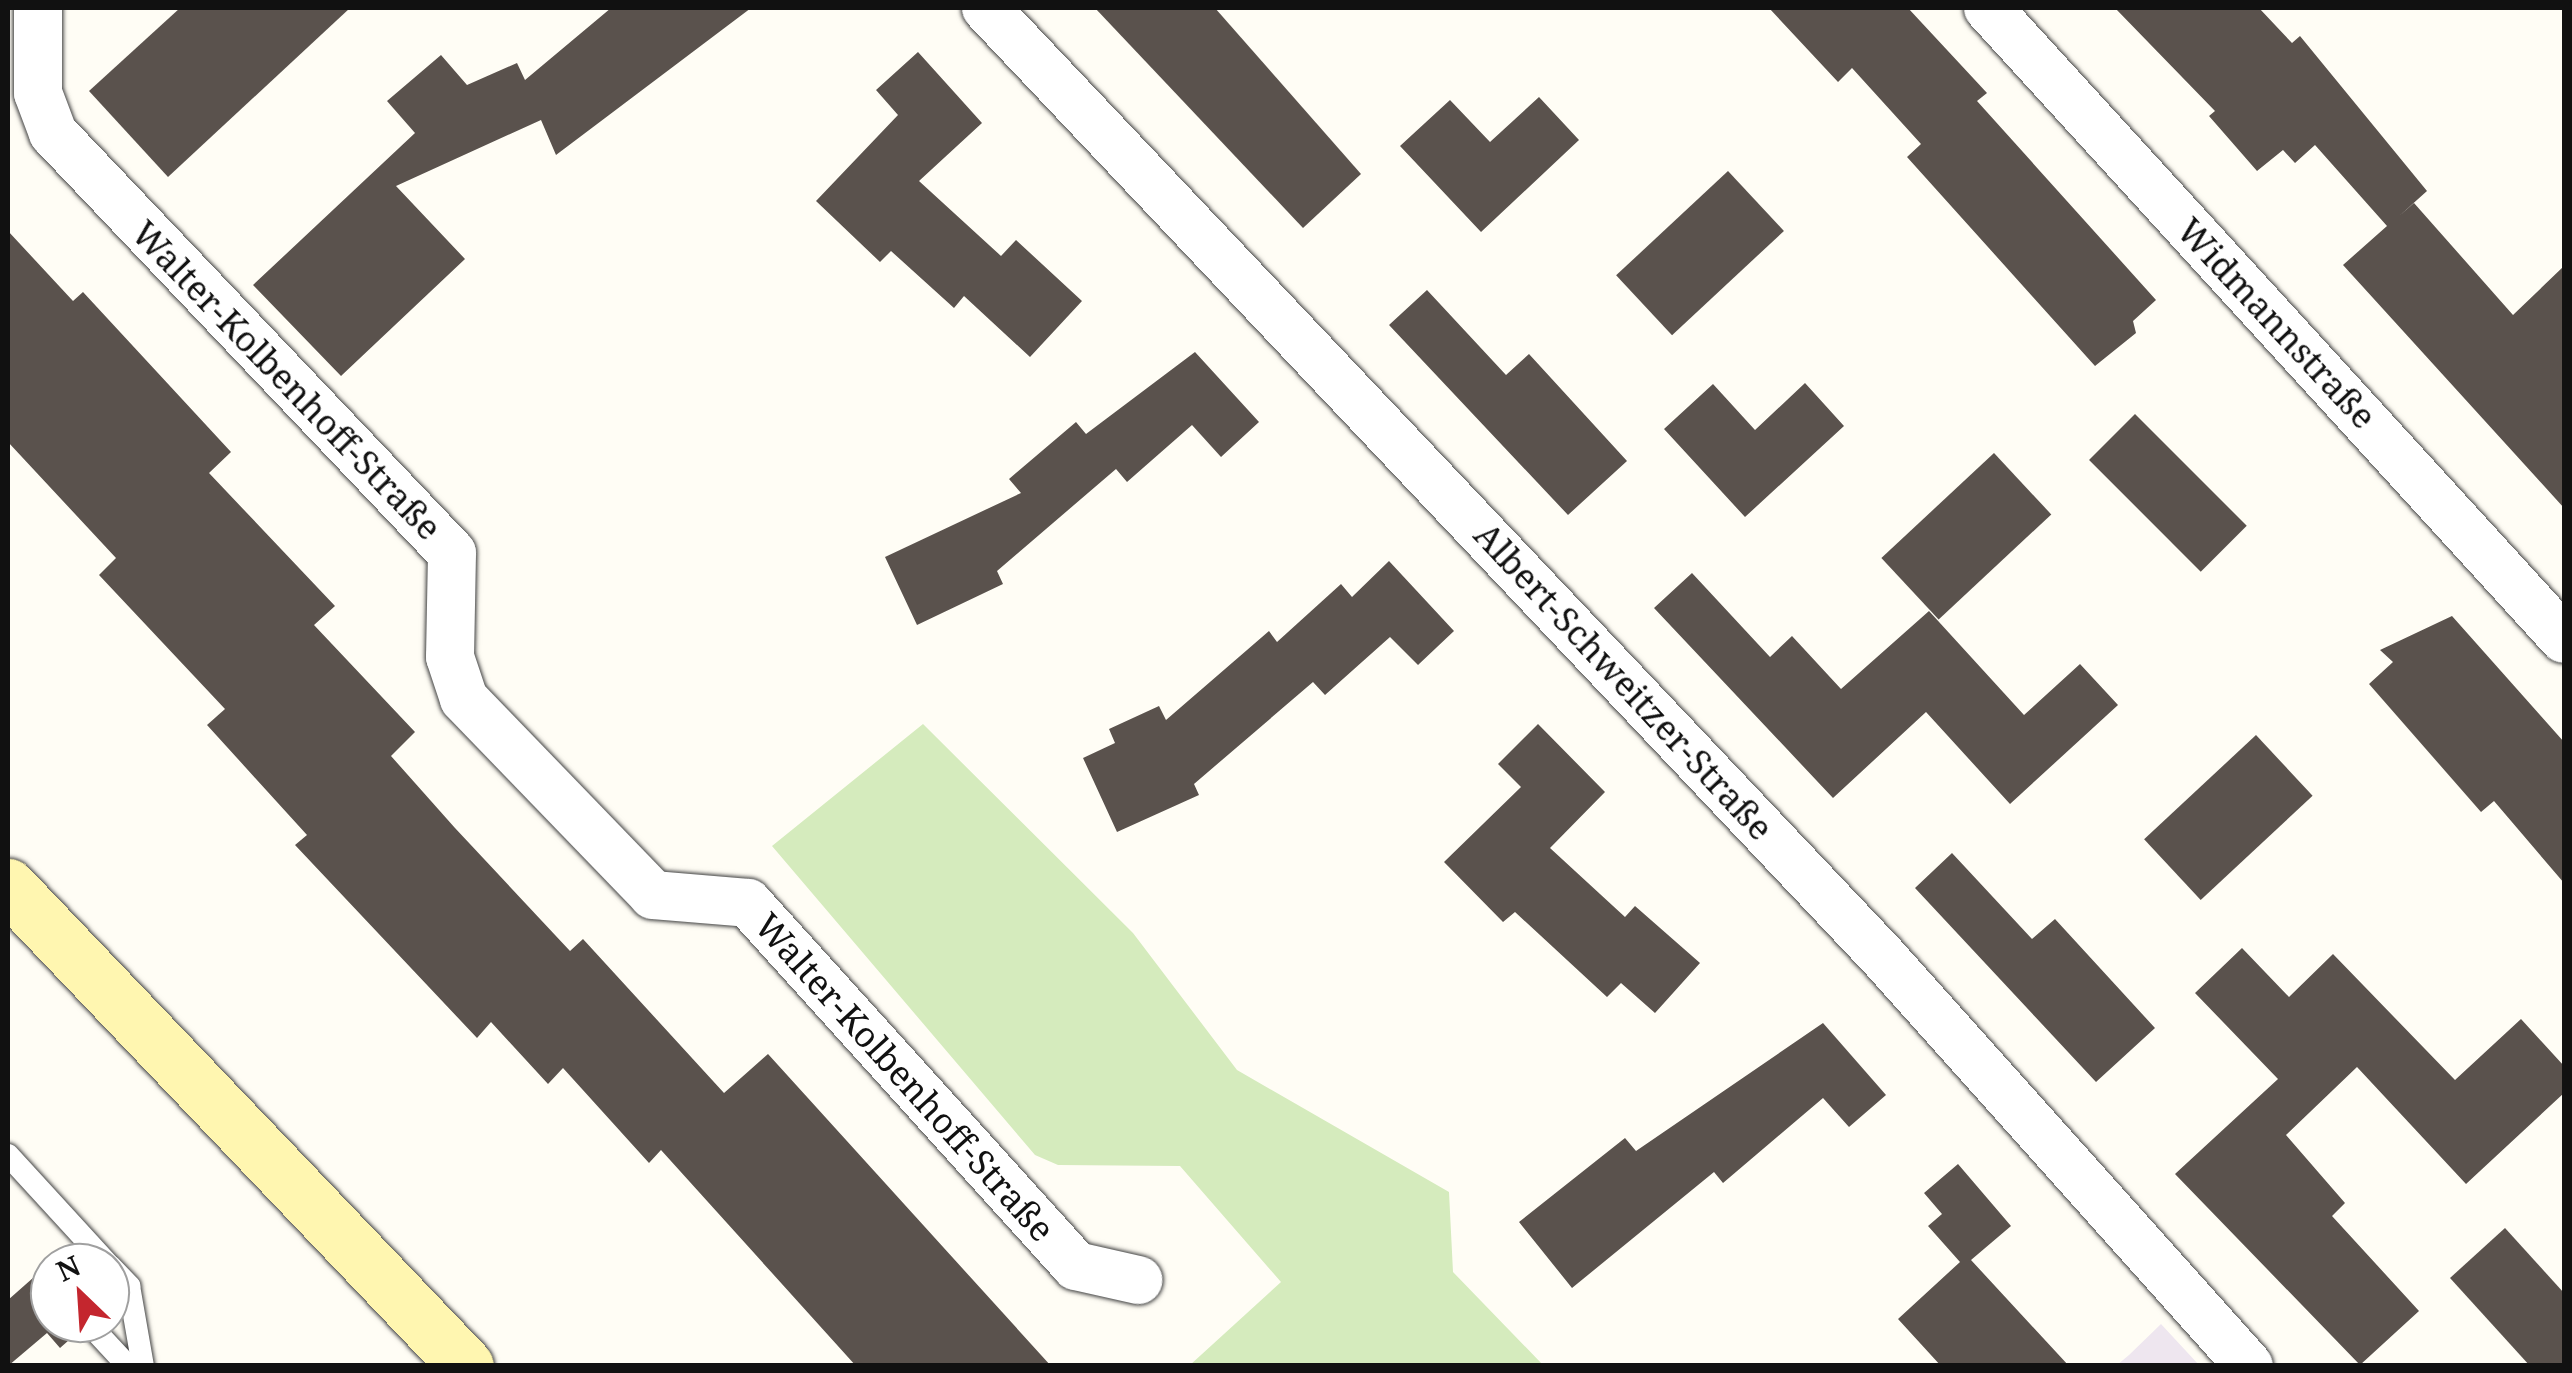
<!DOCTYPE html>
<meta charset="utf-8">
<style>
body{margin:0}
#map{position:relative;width:2572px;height:1373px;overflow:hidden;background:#fffdf5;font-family:"Noto Serif",serif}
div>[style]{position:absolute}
.industrial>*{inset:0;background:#eee6ef}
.green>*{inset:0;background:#d5ebbd}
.building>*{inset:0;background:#5a524d;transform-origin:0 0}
.roads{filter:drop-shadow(0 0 2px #444) drop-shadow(0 0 2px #444)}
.lane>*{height:22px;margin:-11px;padding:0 11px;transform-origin:11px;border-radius:11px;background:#fff}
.street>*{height:48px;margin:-24px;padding:0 24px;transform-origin:24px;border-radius:24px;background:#fff}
.secondary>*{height:55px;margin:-27.5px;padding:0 27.5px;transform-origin:27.5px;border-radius:27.5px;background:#fff6b0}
span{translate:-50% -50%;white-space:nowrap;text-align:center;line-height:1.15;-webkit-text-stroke:10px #fff;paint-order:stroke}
.street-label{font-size:35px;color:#111}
.frame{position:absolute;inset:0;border:10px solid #111;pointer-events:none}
.north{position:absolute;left:30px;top:1243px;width:100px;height:100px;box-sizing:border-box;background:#fff;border:2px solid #a0a0a0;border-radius:50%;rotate:335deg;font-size:28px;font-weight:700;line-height:40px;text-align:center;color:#111}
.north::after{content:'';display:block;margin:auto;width:35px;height:45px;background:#c4262e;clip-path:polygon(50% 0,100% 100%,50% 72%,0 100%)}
</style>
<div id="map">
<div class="industrial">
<i style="clip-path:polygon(2161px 1324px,2199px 1365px,2117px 1365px,2129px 1355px)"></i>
</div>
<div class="green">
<i style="clip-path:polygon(923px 724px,1133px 933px,1237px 1070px,1449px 1192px,1453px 1272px,1543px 1365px,1190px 1365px,1281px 1282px,1180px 1166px,1058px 1165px,1035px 1155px,772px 846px)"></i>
</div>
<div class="building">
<i style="clip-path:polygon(180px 8px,350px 8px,168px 177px,89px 91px)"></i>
<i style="clip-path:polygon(611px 8px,751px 8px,556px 155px,541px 120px,396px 186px,465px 259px,341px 376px,253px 285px,415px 133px,387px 101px,441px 55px,467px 85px,517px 63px,525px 80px)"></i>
<i style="clip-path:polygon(1095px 8px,1215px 8px,1361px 174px,1303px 228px)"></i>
<i style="clip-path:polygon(1769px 8px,1908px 8px,1987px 93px,1977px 101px,2156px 300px,2133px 321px,2136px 333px,2095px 366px,1907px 157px,1921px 144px,1852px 68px,1838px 82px)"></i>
<i style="clip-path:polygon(2115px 8px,2259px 8px,2292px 43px,2300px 36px,2427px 191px,2398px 217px,2414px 203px,2513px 315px,2564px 266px,2564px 508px,2343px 265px,2387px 226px,2315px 145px,2295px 163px,2283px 150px,2257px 171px,2209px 116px,2215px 111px)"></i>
<i style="clip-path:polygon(918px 52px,982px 123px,919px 181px,1001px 256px,1016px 240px,1082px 301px,1030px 357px,964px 296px,954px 308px,891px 251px,880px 262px,816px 201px,898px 115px,876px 90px)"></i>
<i style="clip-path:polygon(1539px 97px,1579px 140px,1481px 232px,1400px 146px,1450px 100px,1490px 142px)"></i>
<i style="left:1728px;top:171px;width:82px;height:153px;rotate:47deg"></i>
<i style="clip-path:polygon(8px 231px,73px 301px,83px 292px,231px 452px,209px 473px,335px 606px,314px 625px,415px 732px,391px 756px,455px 828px,570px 951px,583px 939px,724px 1093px,768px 1054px,1051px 1366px,856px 1366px,661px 1150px,649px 1163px,563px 1068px,548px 1084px,491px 1022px,477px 1038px,295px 845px,307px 835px,207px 725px,225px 709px,99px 575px,116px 558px,8px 442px)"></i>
<i style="clip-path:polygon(1427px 290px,1506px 375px,1529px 354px,1627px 461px,1568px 515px,1389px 325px)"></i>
<i style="clip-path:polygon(1195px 352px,1259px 422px,1221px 457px,1192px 425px,1127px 482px,1116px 469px,997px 571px,1003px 584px,917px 625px,885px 557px,1021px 493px,1009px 479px,1076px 422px,1086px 434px)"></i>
<i style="clip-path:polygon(1805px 383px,1844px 426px,1745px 517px,1664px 429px,1713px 384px,1755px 430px)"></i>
<i style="left:2135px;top:414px;width:158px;height:65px;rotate:45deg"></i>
<i style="left:1994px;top:453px;width:84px;height:154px;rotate:47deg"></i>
<i style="clip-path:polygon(1389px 561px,1454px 631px,1418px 665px,1390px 637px,1325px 695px,1313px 682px,1194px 784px,1199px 795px,1117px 832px,1083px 758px,1115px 743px,1109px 729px,1159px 706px,1166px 720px,1269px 631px,1277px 642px,1341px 584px,1352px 597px)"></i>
<i style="clip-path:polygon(1692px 573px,1770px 657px,1792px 636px,1841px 689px,1929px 611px,2024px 715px,2080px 664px,2118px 705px,2010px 804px,1926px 712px,1833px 798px,1654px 608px)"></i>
<i style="clip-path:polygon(2452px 616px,2564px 742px,2564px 883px,2494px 801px,2481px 812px,2369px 684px,2393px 662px,2380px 650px)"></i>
<i style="clip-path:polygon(1538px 724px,1605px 792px,1550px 848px,1625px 917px,1635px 906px,1700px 963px,1655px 1013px,1621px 983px,1607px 997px,1515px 912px,1503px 922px,1444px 862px,1521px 787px,1498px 764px)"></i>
<i style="left:2256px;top:735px;width:83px;height:153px;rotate:47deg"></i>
<i style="clip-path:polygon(1952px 853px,2032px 939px,2055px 919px,2155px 1028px,2096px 1082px,1915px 888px)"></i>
<i style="clip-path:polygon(2242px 948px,2289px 997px,2333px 954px,2455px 1080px,2521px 1019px,2564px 1066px,2564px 1093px,2466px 1184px,2357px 1067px,2286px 1135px,2345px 1203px,2332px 1216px,2419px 1311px,2360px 1365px,2175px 1174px,2278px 1079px,2195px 993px)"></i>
<i style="clip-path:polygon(1823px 1023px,1886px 1095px,1849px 1127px,1823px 1098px,1723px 1183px,1714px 1172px,1572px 1288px,1519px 1222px,1625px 1138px,1636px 1151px)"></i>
<i style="clip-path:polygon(1958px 1164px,2011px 1226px,1971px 1260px,2069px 1366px,1941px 1366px,1898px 1319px,1960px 1262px,1928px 1226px,1942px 1214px,1924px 1193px)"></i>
<i style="clip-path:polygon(2505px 1228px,2564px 1293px,2564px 1366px,2530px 1366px,2450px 1278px)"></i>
<i style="clip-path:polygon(68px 1247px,82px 1263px,50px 1263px,50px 1323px,73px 1323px,77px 1333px,60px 1348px,47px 1333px,8px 1366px,8px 1300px)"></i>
</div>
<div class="roads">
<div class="lane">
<i style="left:8px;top:1155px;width:147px;rotate:47.5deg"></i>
<i style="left:110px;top:1266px;width:28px;rotate:46deg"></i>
<i style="left:129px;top:1286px;width:81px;rotate:80.1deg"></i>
<i style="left:88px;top:1323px;width:59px;rotate:47.1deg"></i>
</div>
<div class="street">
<i style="left:38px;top:8px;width:85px;rotate:90deg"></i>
<i style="left:38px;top:93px;width:43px;rotate:69.4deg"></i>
<i style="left:53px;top:133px;width:579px;rotate:46.47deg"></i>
<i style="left:452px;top:553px;width:104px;rotate:91.1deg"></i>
<i style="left:450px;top:657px;width:44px;rotate:71.6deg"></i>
<i style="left:464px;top:699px;width:272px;rotate:46deg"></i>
<i style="left:653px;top:895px;width:95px;rotate:4.8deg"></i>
<i style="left:748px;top:903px;width:489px;rotate:47.9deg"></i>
<i style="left:1076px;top:1266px;width:64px;rotate:12.7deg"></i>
<i style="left:986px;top:8px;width:1307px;rotate:46.61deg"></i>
<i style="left:1884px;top:958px;width:547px;rotate:48.18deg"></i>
<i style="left:1988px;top:8px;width:854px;rotate:47.61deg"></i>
</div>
<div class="secondary">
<i style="left:8px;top:886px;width:663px;rotate:46.34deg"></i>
</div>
</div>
<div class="street-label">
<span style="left:2277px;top:323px;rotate:47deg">Widmannstraße</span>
<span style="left:287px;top:380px;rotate:46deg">Walter-Kolbenhoff-Straße</span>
<span style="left:1624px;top:681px;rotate:47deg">Albert-Schweitzer-Straße</span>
<span style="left:905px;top:1077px;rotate:48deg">Walter-Kolbenhoff-Straße</span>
</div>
<div class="frame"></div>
<div class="north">N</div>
</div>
